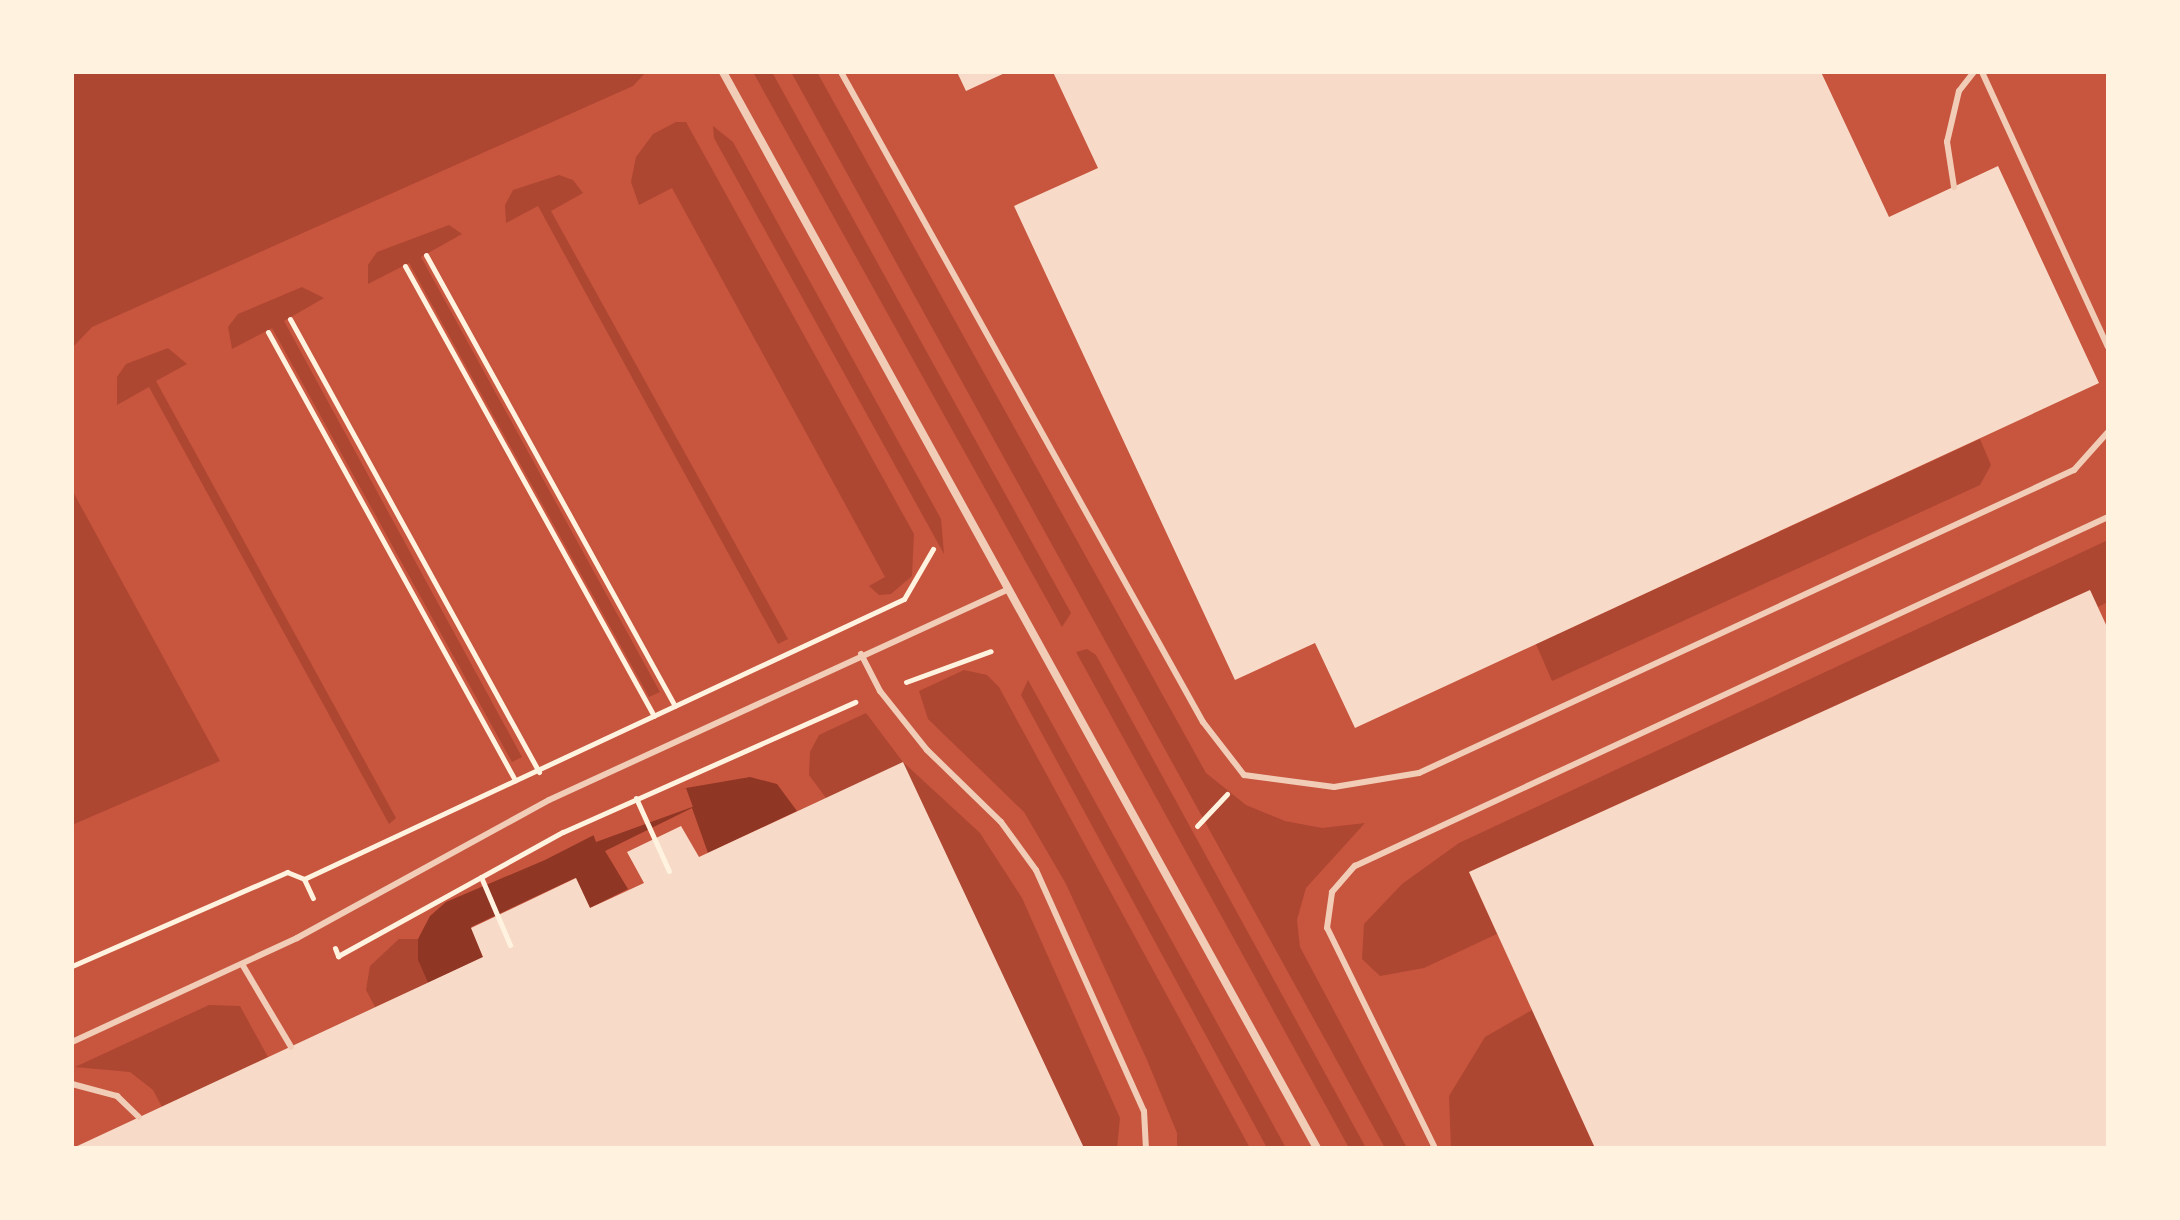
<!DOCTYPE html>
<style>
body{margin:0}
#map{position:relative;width:2180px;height:1220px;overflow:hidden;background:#c8553d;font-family:"Nunito Sans",sans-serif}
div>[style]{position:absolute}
.green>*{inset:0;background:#ae4732}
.water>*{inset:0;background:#8f3625}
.pier>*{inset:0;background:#c8553d;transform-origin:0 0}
.building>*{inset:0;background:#f7dbc8}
.path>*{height:5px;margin:-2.5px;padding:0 2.5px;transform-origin:2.5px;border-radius:2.5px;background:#fff3e0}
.service>*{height:6px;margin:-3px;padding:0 3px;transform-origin:3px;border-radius:3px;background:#f1ccb7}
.minor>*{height:8px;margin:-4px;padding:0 4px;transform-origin:4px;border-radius:4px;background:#f1ccb7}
span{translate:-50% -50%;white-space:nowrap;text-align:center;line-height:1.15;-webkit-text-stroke:8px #fff3e0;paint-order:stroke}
.frame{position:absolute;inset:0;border:74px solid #fff3e0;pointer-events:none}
</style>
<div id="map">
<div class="green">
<i style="clip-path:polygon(72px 72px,646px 72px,633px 86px,92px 327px,72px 348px)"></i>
<i style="clip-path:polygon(753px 72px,772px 72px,1071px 613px,1062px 627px)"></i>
<i style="clip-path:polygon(791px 72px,817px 72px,1206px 773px,1246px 805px,1285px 821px,1322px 828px,1365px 823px,1306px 888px,1297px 920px,1300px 947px,1407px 1148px,1385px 1148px)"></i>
<i style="clip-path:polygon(676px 122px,686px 122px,914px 534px,912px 576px,891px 594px,879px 595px,869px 586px,885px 577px,672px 188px,639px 205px,631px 182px,636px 157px,653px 134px)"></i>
<i style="clip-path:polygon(713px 126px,733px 142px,941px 519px,944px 554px,714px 138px)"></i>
<i style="clip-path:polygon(559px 175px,573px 180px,583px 193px,551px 211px,788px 639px,778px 644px,538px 206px,506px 223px,505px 205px,513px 190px)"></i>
<i style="clip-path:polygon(449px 225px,462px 234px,421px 257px,660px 692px,649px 697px,409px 263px,368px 284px,368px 265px,377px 252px)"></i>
<i style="clip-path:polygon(302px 287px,324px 298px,284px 321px,522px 757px,512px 762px,272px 328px,232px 349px,228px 327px,238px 314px)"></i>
<i style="clip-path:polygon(168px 348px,187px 364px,156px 381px,396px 818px,389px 824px,149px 387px,117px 405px,117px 377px,126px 364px)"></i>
<i style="clip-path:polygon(1980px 439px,1991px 465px,1980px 485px,1552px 681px,1536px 644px)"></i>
<i style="clip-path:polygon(72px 490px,220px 761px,72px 825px)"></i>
<i style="clip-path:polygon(2108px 540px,2108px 602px,2098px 607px,2090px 590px,1469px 872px,1497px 934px,1424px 968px,1380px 976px,1362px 959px,1364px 924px,1402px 884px,1459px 843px)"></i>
<i style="clip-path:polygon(1087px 649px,1096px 655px,1366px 1148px,1349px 1148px,1076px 652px)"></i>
<i style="clip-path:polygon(964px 670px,987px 675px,999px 687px,1250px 1148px,1177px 1148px,1177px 1133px,1147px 1060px,1066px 884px,1024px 812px,928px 719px,919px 691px)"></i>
<i style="clip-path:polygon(1028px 680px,1286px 1148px,1267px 1148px,1021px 695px)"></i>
<i style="clip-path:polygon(866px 713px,903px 762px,980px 833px,1022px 898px,1120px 1118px,1117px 1148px,1084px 1148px,809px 775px,810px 752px,819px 735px)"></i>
<i style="clip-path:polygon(399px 939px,418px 939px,418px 960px,428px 983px,375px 1007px,366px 990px,370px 966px)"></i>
<i style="clip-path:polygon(209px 1005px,240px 1006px,268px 1057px,162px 1107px,153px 1090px,130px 1072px,75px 1067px)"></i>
<i style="clip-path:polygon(1532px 1010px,1595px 1148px,1451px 1148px,1449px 1096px,1485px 1037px)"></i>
</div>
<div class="water">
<i style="clip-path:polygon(750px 777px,777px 784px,797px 811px,708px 853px,692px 808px,605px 851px,628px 889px,590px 908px,575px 878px,471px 927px,483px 957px,428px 983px,418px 960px,418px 939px,430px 916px,446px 902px,545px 860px,686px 788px)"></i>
</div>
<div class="pier">
<i style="left:686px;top:788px;width:20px;height:103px;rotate:70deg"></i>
</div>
<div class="building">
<i style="clip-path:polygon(957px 72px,1007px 72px,966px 91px)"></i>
<i style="clip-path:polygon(1053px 72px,1821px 72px,1889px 217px,1998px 166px,2099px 383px,1355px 728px,1315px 643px,1235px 680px,1014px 206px,1098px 168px)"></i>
<i style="clip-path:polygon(2090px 590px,2108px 629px,2108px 1148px,1595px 1148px,1469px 872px)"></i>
<i style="clip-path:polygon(903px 762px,1084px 1148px,73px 1148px,483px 957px,471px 928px,576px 878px,590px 908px,644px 883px,627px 852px,681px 826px,699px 857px)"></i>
</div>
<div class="path">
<i style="left:426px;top:255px;width:515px;rotate:61.1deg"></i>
<i style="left:405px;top:266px;width:514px;rotate:61.04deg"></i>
<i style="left:290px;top:319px;width:517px;rotate:61.2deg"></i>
<i style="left:268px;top:332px;width:512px;rotate:61.13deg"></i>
<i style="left:906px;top:682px;width:90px;rotate:-20deg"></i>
<i style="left:636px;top:798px;width:80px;rotate:65.7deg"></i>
<i style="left:1197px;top:826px;width:44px;rotate:-46.8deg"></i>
<i style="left:481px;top:877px;width:74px;rotate:66.9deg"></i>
<i style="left:304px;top:879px;width:21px;rotate:65deg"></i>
<i style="left:335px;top:948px;width:9px;rotate:69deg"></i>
<i style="left:338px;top:956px;width:257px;rotate:-28.9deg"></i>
<i style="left:563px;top:832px;width:320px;rotate:-24deg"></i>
<i style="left:72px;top:966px;width:235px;rotate:-23.6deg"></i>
<i style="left:287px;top:872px;width:18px;rotate:22deg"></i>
<i style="left:304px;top:879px;width:662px;rotate:-25.02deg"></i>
<i style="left:904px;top:599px;width:58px;rotate:-59.9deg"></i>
</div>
<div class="service">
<i style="left:841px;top:72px;width:744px;rotate:60.89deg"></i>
<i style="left:1203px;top:722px;width:67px;rotate:52.3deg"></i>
<i style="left:1244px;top:775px;width:91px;rotate:7.6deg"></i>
<i style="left:1334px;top:787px;width:86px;rotate:-9.4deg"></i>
<i style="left:1419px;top:773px;width:722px;rotate:-24.83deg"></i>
<i style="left:2074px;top:470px;width:51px;rotate:-48.2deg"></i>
<i style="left:1982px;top:72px;width:302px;rotate:65.4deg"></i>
<i style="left:1954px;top:187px;width:46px;rotate:-98.8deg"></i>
<i style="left:1947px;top:142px;width:52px;rotate:-76.8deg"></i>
<i style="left:1959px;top:91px;width:24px;rotate:-52deg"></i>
<i style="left:861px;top:654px;width:42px;rotate:62.8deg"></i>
<i style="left:880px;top:691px;width:75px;rotate:51.5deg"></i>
<i style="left:927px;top:750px;width:103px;rotate:44.2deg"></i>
<i style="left:1001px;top:822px;width:59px;rotate:53.9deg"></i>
<i style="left:1036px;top:870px;width:264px;rotate:65.9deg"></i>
<i style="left:1144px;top:1111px;width:37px;rotate:87deg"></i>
<i style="left:242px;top:964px;width:96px;rotate:59.4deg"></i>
<i style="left:72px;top:1042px;width:248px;rotate:-24.8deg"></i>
<i style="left:297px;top:938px;width:287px;rotate:-28.7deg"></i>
<i style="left:549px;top:800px;width:506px;rotate:-24.64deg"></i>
<i style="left:72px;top:1084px;width:47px;rotate:14.9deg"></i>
<i style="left:117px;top:1096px;width:30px;rotate:44deg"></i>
<i style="left:1435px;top:1148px;width:245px;rotate:-116.1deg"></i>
<i style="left:1327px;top:928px;width:36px;rotate:-82deg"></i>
<i style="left:1332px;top:892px;width:35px;rotate:-49deg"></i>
<i style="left:1355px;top:866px;width:830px;rotate:-24.87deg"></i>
</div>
<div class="minor">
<i style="left:723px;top:72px;width:1229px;rotate:61.1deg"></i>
</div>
<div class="frame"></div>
</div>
